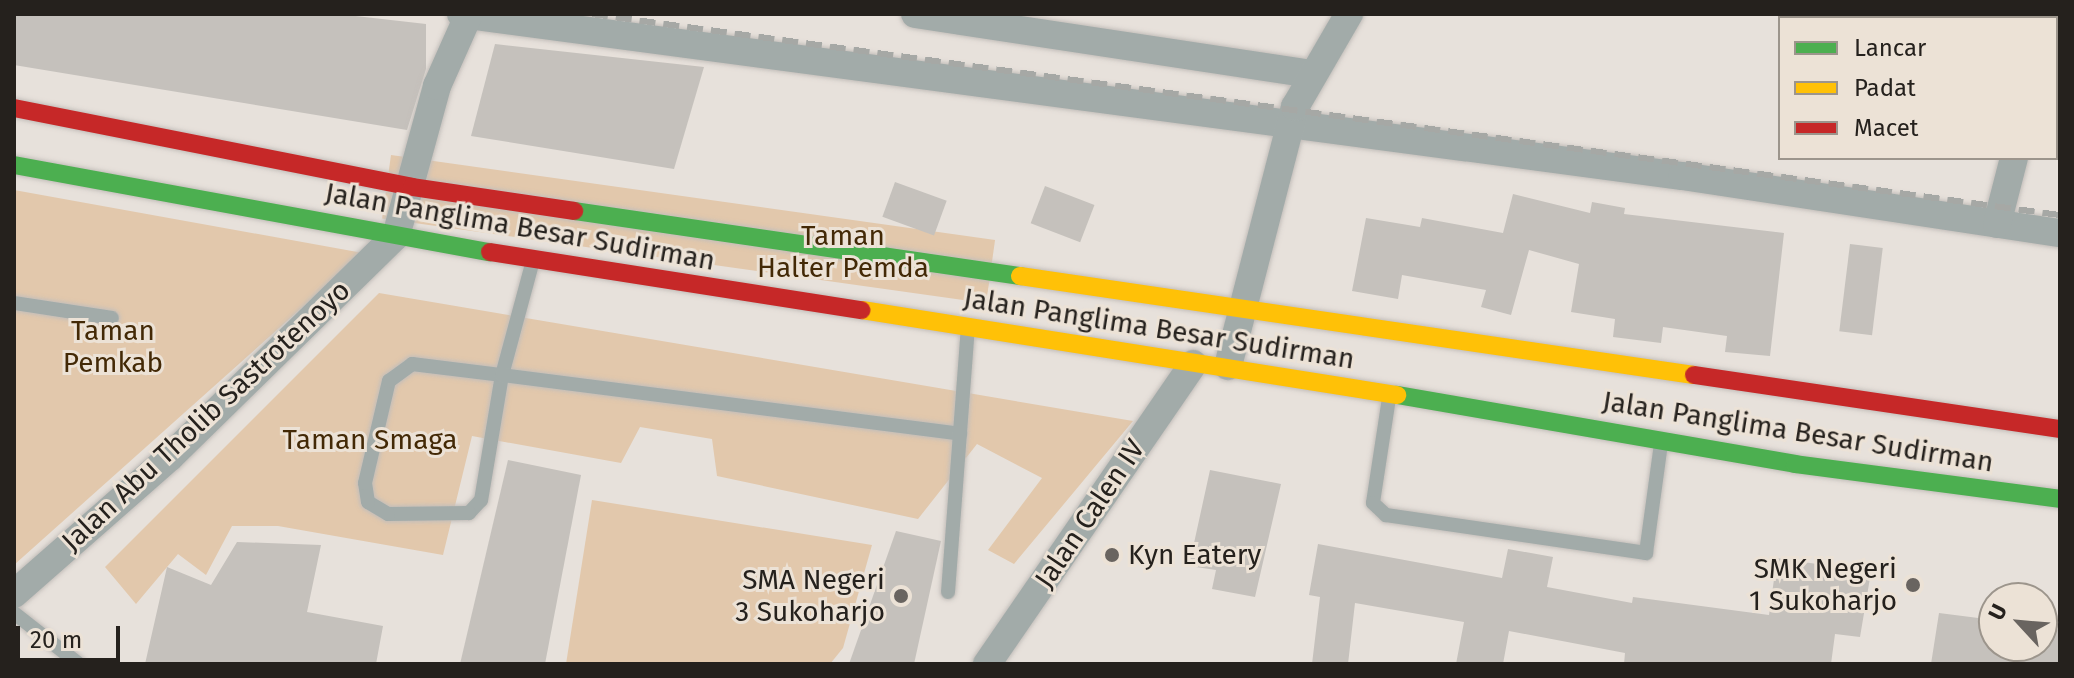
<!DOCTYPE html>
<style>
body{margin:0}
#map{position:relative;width:2074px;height:678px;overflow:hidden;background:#e7e1db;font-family:"Fira Sans",sans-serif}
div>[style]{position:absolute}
.green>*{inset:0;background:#e2c8ac;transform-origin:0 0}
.building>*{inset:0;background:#c5c1bc;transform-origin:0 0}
.roads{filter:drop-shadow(0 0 2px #c3beba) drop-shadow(0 0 2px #c3beba)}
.lane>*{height:14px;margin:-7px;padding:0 7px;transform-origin:7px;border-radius:7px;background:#a2aba9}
.street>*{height:28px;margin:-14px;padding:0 14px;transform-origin:14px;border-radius:14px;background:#a2aba9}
.fast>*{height:18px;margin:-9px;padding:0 9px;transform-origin:9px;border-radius:9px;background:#4caf50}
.slow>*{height:18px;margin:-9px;padding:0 9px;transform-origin:9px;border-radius:9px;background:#ffc107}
.jam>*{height:18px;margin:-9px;padding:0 9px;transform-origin:9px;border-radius:9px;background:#c62828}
.rail>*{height:6px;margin-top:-3px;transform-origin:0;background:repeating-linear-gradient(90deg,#a6a8a5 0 16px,transparent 0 24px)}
.dots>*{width:22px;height:22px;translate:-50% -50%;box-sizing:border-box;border:4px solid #ece2d6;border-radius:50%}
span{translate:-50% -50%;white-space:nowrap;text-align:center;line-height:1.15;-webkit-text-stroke:6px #ece2d6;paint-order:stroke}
.street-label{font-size:28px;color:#25211d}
.park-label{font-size:28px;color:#432906}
.poi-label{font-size:28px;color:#25211d}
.left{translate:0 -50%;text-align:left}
.right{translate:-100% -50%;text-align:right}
.frame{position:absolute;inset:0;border:16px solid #25211d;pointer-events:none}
.legend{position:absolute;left:1778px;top:16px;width:280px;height:144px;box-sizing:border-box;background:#ece2d6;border:2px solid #9c958c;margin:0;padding:10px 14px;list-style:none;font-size:24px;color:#25211d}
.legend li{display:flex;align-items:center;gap:16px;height:40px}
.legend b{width:40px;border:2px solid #9c958c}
.north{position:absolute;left:1978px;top:582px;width:80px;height:80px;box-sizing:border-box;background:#ece2d6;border:2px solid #9c958c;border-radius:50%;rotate:296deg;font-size:22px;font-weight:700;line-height:32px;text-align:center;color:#25211d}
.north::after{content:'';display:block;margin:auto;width:28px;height:36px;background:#696460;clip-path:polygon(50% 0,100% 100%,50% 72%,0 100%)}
.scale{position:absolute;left:16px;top:626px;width:104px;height:36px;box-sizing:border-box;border:4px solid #25211d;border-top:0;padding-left:10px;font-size:24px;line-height:28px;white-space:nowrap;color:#25211d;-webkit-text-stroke:6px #ece2d6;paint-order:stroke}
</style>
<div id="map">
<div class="green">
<i style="left:391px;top:155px;width:610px;height:64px;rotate:8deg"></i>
<i style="clip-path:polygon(14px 190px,363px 253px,14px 565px)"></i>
<i style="clip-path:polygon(379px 293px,1133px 421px,1014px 564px,988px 550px,1042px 478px,977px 444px,918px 519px,717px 476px,712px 439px,640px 427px,621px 463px,472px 436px,443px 555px,278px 526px,232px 526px,206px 575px,178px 554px,136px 604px,105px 567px)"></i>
<i style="clip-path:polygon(592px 500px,872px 545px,843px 648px,830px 664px,566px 664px)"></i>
</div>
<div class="building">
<i style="clip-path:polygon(14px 14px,338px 14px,426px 24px,426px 69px,407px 130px,14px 65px)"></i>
<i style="clip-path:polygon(495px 44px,704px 67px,674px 169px,471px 136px)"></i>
<i style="left:895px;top:182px;width:55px;height:37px;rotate:20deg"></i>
<i style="left:1045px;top:186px;width:53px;height:40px;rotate:21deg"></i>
<i style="clip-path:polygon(1513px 194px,1590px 213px,1592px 202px,1625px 208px,1624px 214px,1784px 233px,1770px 356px,1725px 352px,1727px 336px,1663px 327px,1661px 343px,1613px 337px,1615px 319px,1571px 312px,1579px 264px,1529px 250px,1511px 315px,1481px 307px,1486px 290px,1402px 275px,1398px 299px,1352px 291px,1366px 218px,1420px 227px,1422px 218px,1503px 233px)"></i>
<i style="left:1850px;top:244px;width:33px;height:88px;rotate:7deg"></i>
<i style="clip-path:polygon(508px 460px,581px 475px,545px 664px,460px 664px)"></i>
<i style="clip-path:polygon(1210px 470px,1281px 484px,1255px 597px,1212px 589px,1216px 570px,1189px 566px)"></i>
<i style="clip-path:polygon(896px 531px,941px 541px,914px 664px,849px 664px)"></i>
<i style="clip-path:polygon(237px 542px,321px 545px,307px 612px,383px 626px,376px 664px,145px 664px,167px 567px,211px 585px)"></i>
<i style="clip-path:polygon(1318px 544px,1502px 578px,1508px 549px,1553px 557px,1547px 587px,1632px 603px,1633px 597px,1769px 615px,1777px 558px,1871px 572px,1860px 637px,1835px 634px,1831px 664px,1624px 664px,1625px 653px,1509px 631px,1503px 664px,1456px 664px,1464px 622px,1355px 603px,1348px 664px,1312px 664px,1320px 597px,1309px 595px)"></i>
<i style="clip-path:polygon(1939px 613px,1994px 620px,1994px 646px,2042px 646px,2042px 627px,2060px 630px,2060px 664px,1931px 664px)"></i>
</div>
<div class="roads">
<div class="lane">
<i style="left:532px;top:264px;width:115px;rotate:105.1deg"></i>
<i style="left:502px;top:375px;width:127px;rotate:99.5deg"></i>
<i style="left:481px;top:500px;width:18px;rotate:133deg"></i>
<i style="left:469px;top:513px;width:81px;rotate:179.3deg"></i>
<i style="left:388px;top:514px;width:23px;rotate:-149deg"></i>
<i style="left:368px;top:502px;width:19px;rotate:-99deg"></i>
<i style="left:365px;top:483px;width:105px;rotate:-76.8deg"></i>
<i style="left:389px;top:381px;width:29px;rotate:-36deg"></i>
<i style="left:412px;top:364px;width:91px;rotate:7deg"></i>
<i style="left:502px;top:375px;width:462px;rotate:7.3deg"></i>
<i style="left:14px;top:303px;width:99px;rotate:8.7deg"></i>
<i style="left:1389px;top:398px;width:106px;rotate:98.7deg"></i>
<i style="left:1373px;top:503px;width:18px;rotate:43deg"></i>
<i style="left:1386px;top:515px;width:263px;rotate:8.3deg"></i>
<i style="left:1646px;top:553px;width:111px;rotate:-82.2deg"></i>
<i style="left:948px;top:592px;width:264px;rotate:-85.7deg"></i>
<i style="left:14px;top:613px;width:83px;rotate:38.1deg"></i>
</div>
<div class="street">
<i style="left:461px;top:14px;width:1232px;rotate:7.56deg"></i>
<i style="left:1682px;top:176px;width:382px;rotate:8.6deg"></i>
<i style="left:915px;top:14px;width:400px;rotate:8.6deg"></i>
<i style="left:2056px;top:75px;width:8px;rotate:-60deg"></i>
<i style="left:1997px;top:224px;width:68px;rotate:-75.6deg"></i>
<i style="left:1228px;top:366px;width:268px;rotate:-75.5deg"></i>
<i style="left:1295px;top:107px;width:108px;rotate:-59.9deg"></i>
<i style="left:14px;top:594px;width:208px;rotate:-41.3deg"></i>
<i style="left:170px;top:457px;width:316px;rotate:-44.4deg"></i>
<i style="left:396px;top:236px;width:156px;rotate:-74.7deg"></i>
<i style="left:437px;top:86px;width:79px;rotate:-66deg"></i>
<i style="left:987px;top:664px;width:364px;rotate:-55.5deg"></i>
</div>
<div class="fast">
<i style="left:14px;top:165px;width:484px;rotate:10.4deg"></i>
<i style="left:574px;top:211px;width:451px;rotate:8.3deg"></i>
<i style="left:1397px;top:395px;width:404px;rotate:9.8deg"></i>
<i style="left:1795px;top:464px;width:267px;rotate:7.5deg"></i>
</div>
<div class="slow">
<i style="left:1020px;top:276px;width:681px;rotate:8.36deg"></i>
<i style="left:862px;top:310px;width:542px;rotate:9.03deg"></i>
</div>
<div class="jam">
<i style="left:14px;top:108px;width:406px;rotate:11.2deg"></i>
<i style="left:412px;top:187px;width:164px;rotate:8.4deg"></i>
<i style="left:490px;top:252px;width:376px;rotate:8.9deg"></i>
<i style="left:1694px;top:375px;width:370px;rotate:8.4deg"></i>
</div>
</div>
<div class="rail">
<i style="left:592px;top:14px;width:1482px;rotate:7.8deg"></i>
</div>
<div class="dots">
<i style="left:1112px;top:555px;background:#696460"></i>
<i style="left:1913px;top:585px;background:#696460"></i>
<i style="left:901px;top:596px;background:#696460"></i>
</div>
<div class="street-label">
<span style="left:520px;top:227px;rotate:10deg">Jalan Panglima Besar Sudirman</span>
<span style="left:1159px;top:329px;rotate:9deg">Jalan Panglima Besar Sudirman</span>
<span style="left:206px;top:416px;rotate:-43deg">Jalan Abu Tholib Sastrotenoyo</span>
<span style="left:1798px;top:432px;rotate:9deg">Jalan Panglima Besar Sudirman</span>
<span style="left:1090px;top:514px;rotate:-56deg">Jalan Calen IV</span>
</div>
<div class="park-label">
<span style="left:843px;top:252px">Taman<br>Halter Pemda</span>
<span style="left:113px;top:347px">Taman<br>Pemkab</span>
<span style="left:370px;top:440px">Taman Smaga</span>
</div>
<div class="poi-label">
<span class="left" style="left:1128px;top:555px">Kyn Eatery</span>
<span class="right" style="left:1897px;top:585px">SMK Negeri<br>1 Sukoharjo</span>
<span class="right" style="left:885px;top:596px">SMA Negeri<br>3 Sukoharjo</span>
</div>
<div class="frame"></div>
<ul class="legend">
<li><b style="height:10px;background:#4caf50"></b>Lancar</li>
<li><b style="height:10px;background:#ffc107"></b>Padat</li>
<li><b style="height:10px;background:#c62828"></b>Macet</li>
</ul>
<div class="north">U</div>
<div class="scale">20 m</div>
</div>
